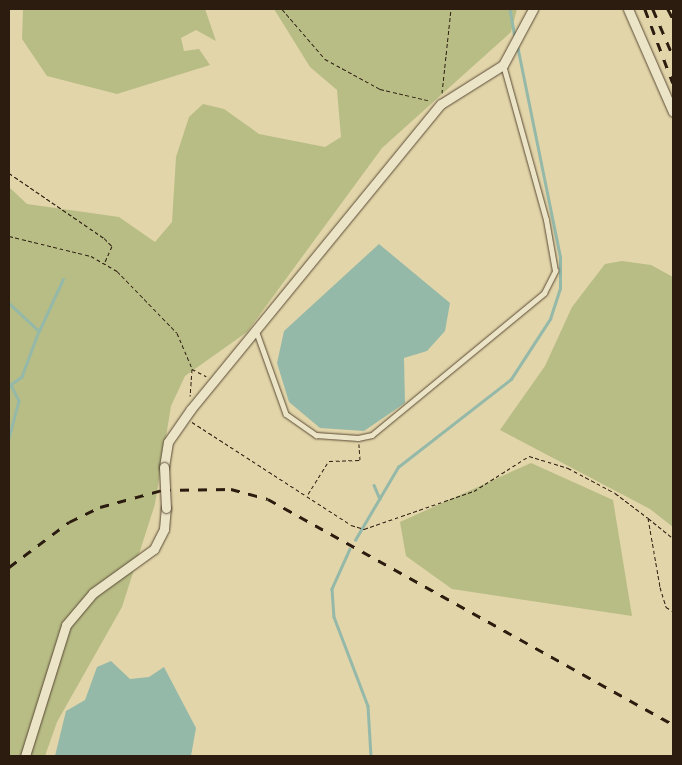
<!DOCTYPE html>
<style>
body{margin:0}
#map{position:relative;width:682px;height:765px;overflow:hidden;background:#e2d5a9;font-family:"Libre Caslon Text",serif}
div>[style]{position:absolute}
.green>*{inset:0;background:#b8bc85}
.water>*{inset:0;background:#95b9a9}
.stream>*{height:2.5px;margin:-1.25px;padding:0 1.25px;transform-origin:1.25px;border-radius:1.25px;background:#95b9a9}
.path>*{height:1px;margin-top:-0.5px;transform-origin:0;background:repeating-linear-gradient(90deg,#2b1c0f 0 4px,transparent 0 6.5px)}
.roads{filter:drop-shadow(0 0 1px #594a36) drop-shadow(0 0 1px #594a36)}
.lane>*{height:4.5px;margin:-2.25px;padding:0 2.25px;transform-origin:2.25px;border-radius:2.25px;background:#ece4c7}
.street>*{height:9px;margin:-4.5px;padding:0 4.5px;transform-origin:4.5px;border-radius:4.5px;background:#ece4c7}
.rail>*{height:2.5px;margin-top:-1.25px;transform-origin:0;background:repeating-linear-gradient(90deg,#2b1c0f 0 9px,transparent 0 18px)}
.bridges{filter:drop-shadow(0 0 1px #594a36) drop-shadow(0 0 1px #594a36)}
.street-bridge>*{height:9px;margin:-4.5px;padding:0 4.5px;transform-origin:4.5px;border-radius:4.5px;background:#ece4c7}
span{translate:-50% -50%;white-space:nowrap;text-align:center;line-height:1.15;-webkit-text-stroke:4.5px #ece4c7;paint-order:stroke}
.frame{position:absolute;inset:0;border:10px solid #2b1c0f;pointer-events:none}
</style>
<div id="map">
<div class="green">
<i style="clip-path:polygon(23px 9px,205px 9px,216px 41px,196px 30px,181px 38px,184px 51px,199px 49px,210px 65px,117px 94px,47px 76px,22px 39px)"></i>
<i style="clip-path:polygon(274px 9px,517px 9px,511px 32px,382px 148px,247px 332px,185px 376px,171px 406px,155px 504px,122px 607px,57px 722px,45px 756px,9px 756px,9px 187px,27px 204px,119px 217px,155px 242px,172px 222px,176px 157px,189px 117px,203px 104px,224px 109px,259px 134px,325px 147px,341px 137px,337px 90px,310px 67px)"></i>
<i style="clip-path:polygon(622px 261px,651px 265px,673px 277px,673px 527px,650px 509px,500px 430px,545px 366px,572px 307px,605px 264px)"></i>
<i style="clip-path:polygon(531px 463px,613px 500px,632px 616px,452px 589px,406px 556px,400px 522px)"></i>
</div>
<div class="water">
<i style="clip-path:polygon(379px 244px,450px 303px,445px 331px,427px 351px,404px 358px,405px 403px,364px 431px,320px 428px,289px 402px,277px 363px,284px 331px)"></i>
<i style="clip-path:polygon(111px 661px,130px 679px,149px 677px,164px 667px,196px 728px,191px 756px,55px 756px,66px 711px,85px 700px,97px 667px)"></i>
</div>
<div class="stream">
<i style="left:510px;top:9px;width:28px;rotate:80deg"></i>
<i style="left:9px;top:303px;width:41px;rotate:43deg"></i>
<i style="left:39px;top:331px;width:49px;rotate:110.3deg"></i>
<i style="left:22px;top:377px;width:14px;rotate:144deg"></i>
<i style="left:11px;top:385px;width:18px;rotate:63deg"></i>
<i style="left:19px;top:401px;width:39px;rotate:105deg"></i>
<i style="left:39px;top:331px;width:57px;rotate:-65.2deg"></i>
<i style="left:374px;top:485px;width:15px;rotate:67deg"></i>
<i style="left:355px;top:540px;width:85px;rotate:-59.5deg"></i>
<i style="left:398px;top:467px;width:143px;rotate:-37.9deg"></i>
<i style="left:511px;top:379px;width:72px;rotate:-57deg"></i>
<i style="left:550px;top:319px;width:32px;rotate:-72deg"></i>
<i style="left:560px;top:289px;width:32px;rotate:-90deg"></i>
<i style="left:560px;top:257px;width:216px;rotate:-101.5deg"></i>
<i style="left:350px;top:549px;width:44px;rotate:114.2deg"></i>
<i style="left:332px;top:589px;width:28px;rotate:86deg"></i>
<i style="left:334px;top:617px;width:95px;rotate:69.1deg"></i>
<i style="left:368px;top:706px;width:50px;rotate:86.6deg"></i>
</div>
<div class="path">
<i style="left:282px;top:9px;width:66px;rotate:49.3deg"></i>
<i style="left:325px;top:59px;width:63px;rotate:28.6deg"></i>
<i style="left:380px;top:89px;width:52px;rotate:13.2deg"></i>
<i style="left:442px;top:93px;width:84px;rotate:-83.9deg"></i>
<i style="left:9px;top:173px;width:115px;rotate:34.4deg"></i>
<i style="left:104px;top:238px;width:11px;rotate:45deg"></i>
<i style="left:112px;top:246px;width:17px;rotate:114deg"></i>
<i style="left:9px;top:236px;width:84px;rotate:13.7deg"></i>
<i style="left:91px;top:256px;width:30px;rotate:30deg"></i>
<i style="left:117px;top:271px;width:86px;rotate:45.9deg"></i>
<i style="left:177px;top:333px;width:39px;rotate:67deg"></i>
<i style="left:192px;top:369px;width:27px;rotate:94deg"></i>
<i style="left:192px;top:369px;width:16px;rotate:27deg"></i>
<i style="left:192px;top:422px;width:189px;rotate:32.9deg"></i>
<i style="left:351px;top:525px;width:14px;rotate:17deg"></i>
<i style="left:364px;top:529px;width:116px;rotate:-19.1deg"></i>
<i style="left:474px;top:491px;width:65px;rotate:-32.5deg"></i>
<i style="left:529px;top:456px;width:41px;rotate:17.1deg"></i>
<i style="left:568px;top:468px;width:53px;rotate:28deg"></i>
<i style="left:615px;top:493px;width:41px;rotate:37.1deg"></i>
<i style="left:648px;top:518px;width:70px;rotate:80.1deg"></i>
<i style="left:660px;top:587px;width:21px;rotate:73deg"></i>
<i style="left:666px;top:607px;width:8px;rotate:30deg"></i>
<i style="left:308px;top:494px;width:39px;rotate:-58deg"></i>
<i style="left:329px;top:461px;width:31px;rotate:-2deg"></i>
<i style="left:360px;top:460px;width:16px;rotate:-94deg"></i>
<i style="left:648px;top:518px;width:32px;rotate:39deg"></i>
</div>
<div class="roads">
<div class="lane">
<i style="left:256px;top:330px;width:89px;rotate:70.3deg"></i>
<i style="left:286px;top:414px;width:37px;rotate:35deg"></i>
<i style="left:316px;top:435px;width:42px;rotate:4.1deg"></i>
<i style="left:358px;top:438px;width:14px;rotate:-12deg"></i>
<i style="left:372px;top:435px;width:223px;rotate:-39.5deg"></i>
<i style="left:544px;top:293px;width:25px;rotate:-63deg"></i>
<i style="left:555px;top:271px;width:52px;rotate:-100deg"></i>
<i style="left:546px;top:220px;width:161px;rotate:-105.5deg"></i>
</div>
<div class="street">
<i style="left:628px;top:9px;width:112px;rotate:66.4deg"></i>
<i style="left:164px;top:467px;width:25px;rotate:-81deg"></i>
<i style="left:168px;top:442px;width:40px;rotate:-55.1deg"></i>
<i style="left:191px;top:409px;width:394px;rotate:-50.7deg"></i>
<i style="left:441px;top:104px;width:73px;rotate:-32.2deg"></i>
<i style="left:503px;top:65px;width:64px;rotate:-61.8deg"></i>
<i style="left:25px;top:756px;width:137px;rotate:-72.6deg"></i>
<i style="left:66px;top:625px;width:42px;rotate:-49.8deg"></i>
<i style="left:93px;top:593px;width:75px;rotate:-35.8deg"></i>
<i style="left:154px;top:549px;width:22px;rotate:-63deg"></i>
<i style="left:164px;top:529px;width:21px;rotate:-85deg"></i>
</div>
</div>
<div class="rail">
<i style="left:645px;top:9px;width:79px;rotate:69.3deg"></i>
<i style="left:653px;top:9px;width:51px;rotate:66.9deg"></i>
<i style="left:668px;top:9px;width:11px;rotate:63deg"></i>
<i style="left:9px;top:567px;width:75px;rotate:-36.9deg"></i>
<i style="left:69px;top:522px;width:34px;rotate:-26deg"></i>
<i style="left:100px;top:507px;width:64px;rotate:-15.3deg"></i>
<i style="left:162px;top:490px;width:69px;rotate:-0.8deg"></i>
<i style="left:231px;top:489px;width:38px;rotate:15deg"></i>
<i style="left:268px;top:499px;width:463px;rotate:29.1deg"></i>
</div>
<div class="bridges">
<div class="street-bridge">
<i style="left:164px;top:467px;width:41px;rotate:87.2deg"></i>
</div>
</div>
<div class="frame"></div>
</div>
